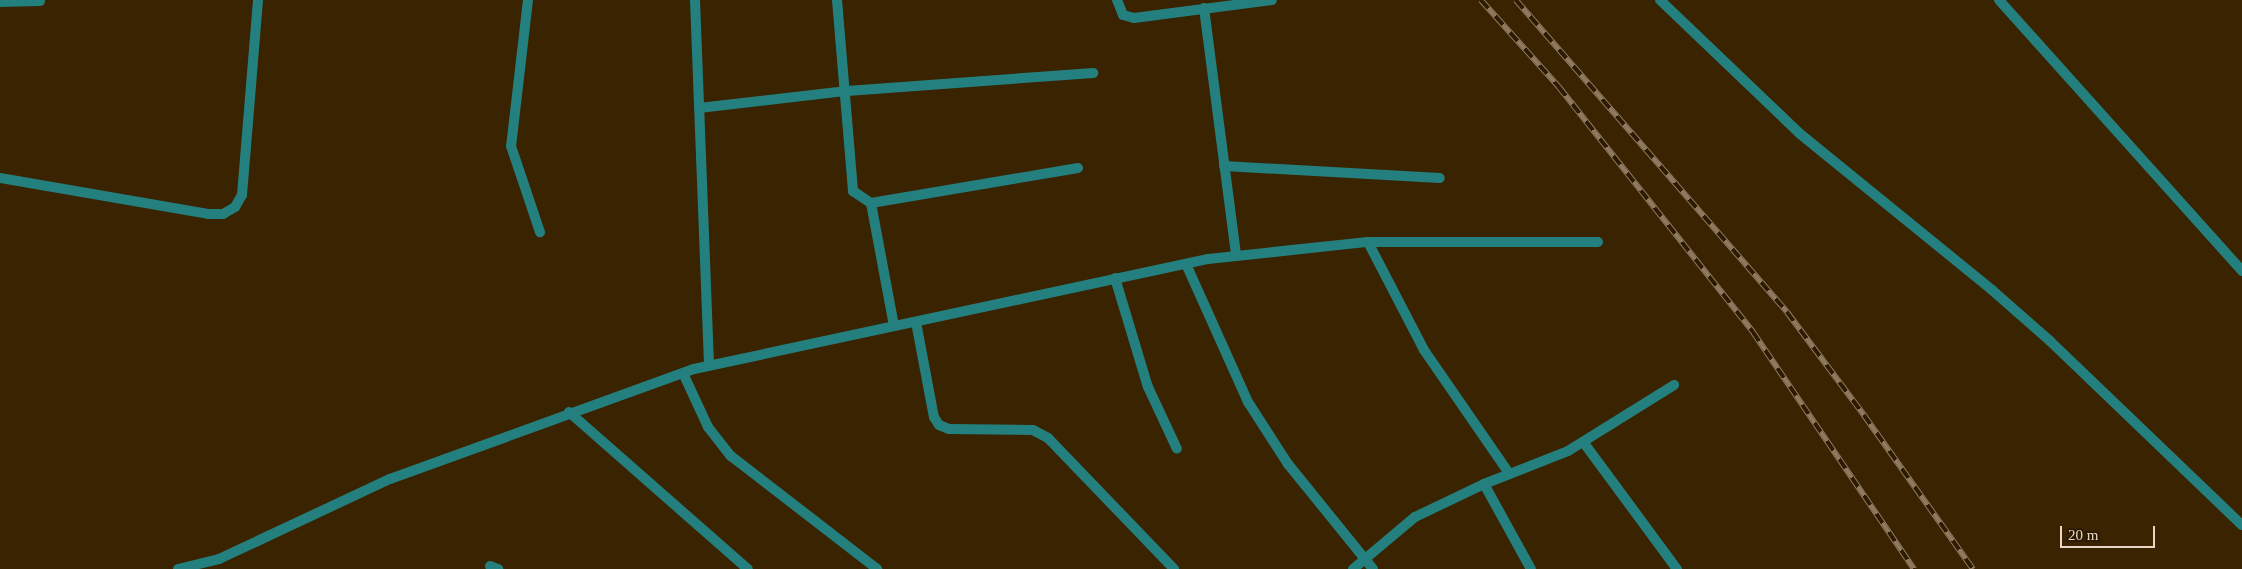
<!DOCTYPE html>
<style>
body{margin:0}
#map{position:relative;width:2242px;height:569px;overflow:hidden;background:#392301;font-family:Georgia,serif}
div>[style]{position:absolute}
.street>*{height:10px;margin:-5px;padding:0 5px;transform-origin:5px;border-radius:5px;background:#24807e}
.rail>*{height:5.5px;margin-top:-2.75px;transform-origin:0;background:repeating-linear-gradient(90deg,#2c1a03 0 11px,#8d7a60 0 22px);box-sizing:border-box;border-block:1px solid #8d7a60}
span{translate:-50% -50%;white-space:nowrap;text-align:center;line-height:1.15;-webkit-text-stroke:4.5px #2c1a03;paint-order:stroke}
.scale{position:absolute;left:2060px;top:526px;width:95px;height:22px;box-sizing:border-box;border:2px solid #e7d8c6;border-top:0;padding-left:6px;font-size:15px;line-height:18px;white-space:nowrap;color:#e7d8c6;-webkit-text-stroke:4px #2c1a03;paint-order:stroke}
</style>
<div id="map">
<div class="street">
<i style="left:528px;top:0;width:147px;rotate:96.6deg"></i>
<i style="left:511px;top:146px;width:91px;rotate:71.4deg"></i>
<i style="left:695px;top:0;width:365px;rotate:87.8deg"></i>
<i style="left:837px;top:0;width:192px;rotate:85.2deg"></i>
<i style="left:853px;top:191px;width:22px;rotate:34deg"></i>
<i style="left:871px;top:203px;width:125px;rotate:79.4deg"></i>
<i style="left:1117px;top:0;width:16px;rotate:68deg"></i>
<i style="left:1123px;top:15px;width:11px;rotate:15deg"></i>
<i style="left:1134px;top:18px;width:139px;rotate:-7.4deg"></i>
<i style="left:1660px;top:0;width:192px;rotate:43.7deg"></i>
<i style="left:1799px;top:133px;width:249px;rotate:39.1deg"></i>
<i style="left:1992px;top:290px;width:77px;rotate:41.3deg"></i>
<i style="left:2050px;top:341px;width:266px;rotate:43.8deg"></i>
<i style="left:1999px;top:0;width:364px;rotate:48.1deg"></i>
<i style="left:0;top:2px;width:40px;rotate:-1.4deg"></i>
<i style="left:1204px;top:8px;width:250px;rotate:82.6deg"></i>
<i style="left:699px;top:108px;width:149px;rotate:-6.6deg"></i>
<i style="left:847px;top:91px;width:247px;rotate:-4.2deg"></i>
<i style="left:1224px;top:166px;width:216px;rotate:3.2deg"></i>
<i style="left:0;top:178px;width:211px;rotate:9.8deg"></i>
<i style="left:208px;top:214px;width:15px"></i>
<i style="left:223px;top:214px;width:14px;rotate:-30deg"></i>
<i style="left:235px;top:207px;width:14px;rotate:-60deg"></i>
<i style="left:242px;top:195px;width:196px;rotate:-85.3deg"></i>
<i style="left:871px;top:203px;width:210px;rotate:-9.6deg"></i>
<i style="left:1368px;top:242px;width:122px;rotate:62.6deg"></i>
<i style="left:1424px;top:350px;width:150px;rotate:55.4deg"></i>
<i style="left:1186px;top:264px;width:151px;rotate:65.8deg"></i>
<i style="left:1248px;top:402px;width:74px;rotate:57.2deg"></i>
<i style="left:1288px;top:464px;width:135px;rotate:51deg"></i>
<i style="left:1115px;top:278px;width:114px;rotate:73.2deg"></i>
<i style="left:1148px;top:387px;width:68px;rotate:64.9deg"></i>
<i style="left:916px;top:322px;width:97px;rotate:79.3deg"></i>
<i style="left:934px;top:417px;width:9px;rotate:58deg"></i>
<i style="left:939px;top:425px;width:11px;rotate:22deg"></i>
<i style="left:949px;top:429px;width:84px;rotate:0.7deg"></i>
<i style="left:1033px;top:430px;width:17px;rotate:28deg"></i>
<i style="left:1048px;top:438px;width:182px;rotate:46.1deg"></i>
<i style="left:683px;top:373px;width:60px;rotate:65.2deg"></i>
<i style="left:708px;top:427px;width:37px;rotate:52deg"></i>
<i style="left:731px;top:456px;width:185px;rotate:37.7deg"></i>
<i style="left:569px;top:412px;width:238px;rotate:41.3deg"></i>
<i style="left:1584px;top:443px;width:157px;rotate:53.6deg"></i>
<i style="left:1484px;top:484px;width:97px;rotate:61.1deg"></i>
<i style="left:490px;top:566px;width:9px;rotate:21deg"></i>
<i style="left:178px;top:569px;width:42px;rotate:-13.7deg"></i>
<i style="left:219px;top:559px;width:189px;rotate:-25.1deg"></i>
<i style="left:390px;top:479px;width:323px;rotate:-19.9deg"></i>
<i style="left:694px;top:369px;width:526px;rotate:-12.08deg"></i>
<i style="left:1208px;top:259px;width:161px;rotate:-6.1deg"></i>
<i style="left:1368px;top:242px;width:230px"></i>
<i style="left:1353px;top:569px;width:81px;rotate:-40deg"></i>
<i style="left:1415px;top:517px;width:76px;rotate:-25.6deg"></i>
<i style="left:1484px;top:484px;width:90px;rotate:-21.4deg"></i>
<i style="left:1568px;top:451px;width:125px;rotate:-31.9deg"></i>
</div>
<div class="rail">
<i style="left:1481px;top:0;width:117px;rotate:48.1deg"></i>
<i style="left:1559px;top:87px;width:313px;rotate:51.6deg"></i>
<i style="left:1753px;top:332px;width:287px;rotate:55.8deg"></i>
<i style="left:1516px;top:0;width:413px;rotate:49deg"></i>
<i style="left:1787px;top:312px;width:129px;rotate:53.2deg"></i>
<i style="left:1864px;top:415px;width:189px;rotate:54.7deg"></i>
</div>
<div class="scale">20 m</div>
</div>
